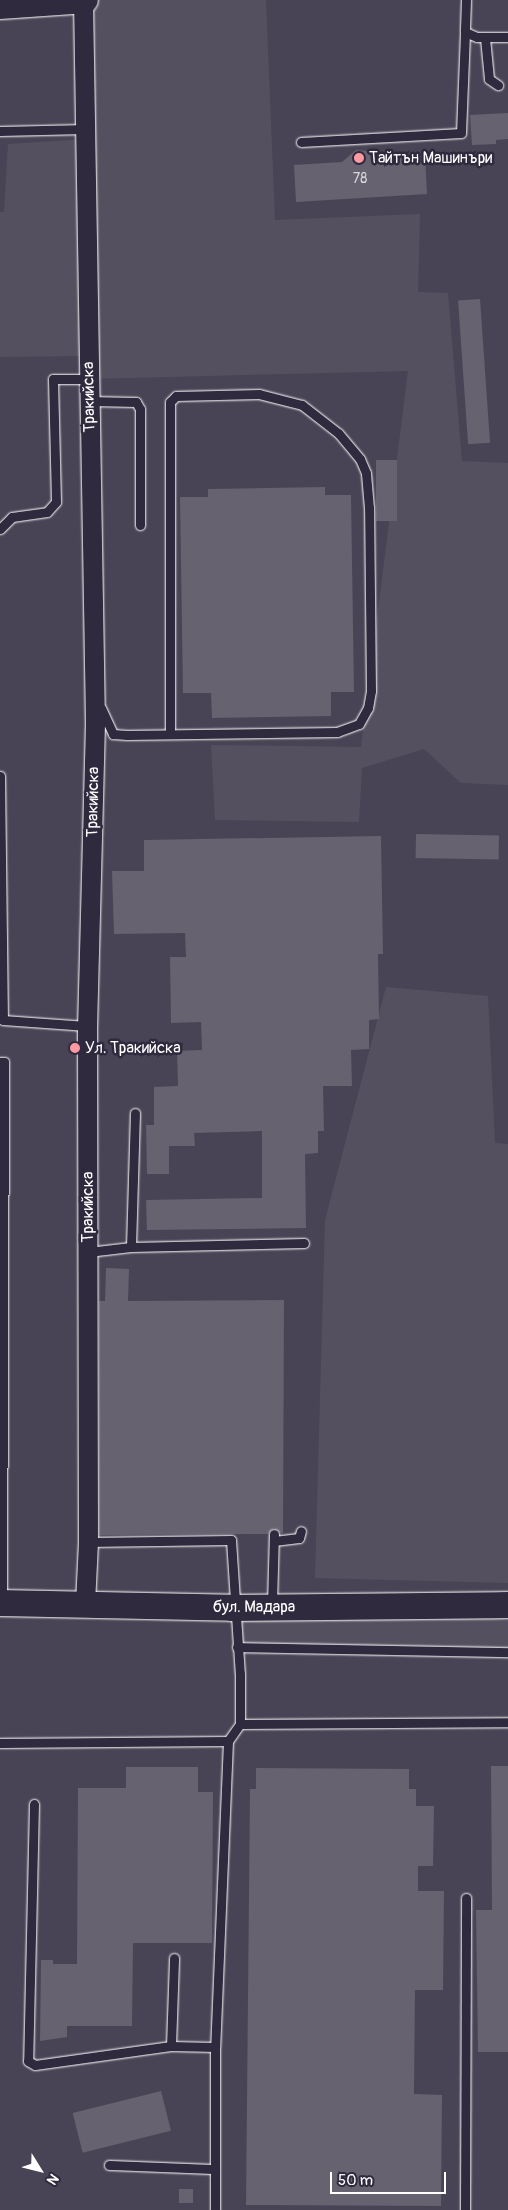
<!DOCTYPE html>
<meta charset="utf-8">
<style>
body{margin:0}
#map{position:relative;width:508px;height:2210px;overflow:hidden;background:#3c3749;font-family:Pangolin,sans-serif}
div>[style]{position:absolute}
.built>*{inset:0;background:#494455;transform-origin:0 0}
.green>*{inset:0;background:#555060}
.building>*{inset:0;background:#666270;transform-origin:0 0}
.roads{filter:drop-shadow(0 0 1px #fff) drop-shadow(0 0 1px #fff)}
.service>*{height:9px;margin:-4.5px;padding:0 4.5px;transform-origin:4.5px;border-radius:4.5px;background:#2f2a3d}
.minor>*{height:19px;margin:-9.5px;padding:0 9.5px;transform-origin:9.5px;border-radius:9.5px;background:#2f2a3d}
.secondary>*{height:26px;margin:-13px;padding:0 13px;transform-origin:13px;border-radius:13px;background:#2f2a3d}
.dots>*{width:14px;height:14px;translate:-50% -50%;box-sizing:border-box;border:2px solid #2f2a3d;border-radius:50%}
span{translate:-50% -50%;white-space:nowrap;text-align:center;line-height:1.15;-webkit-text-stroke:5px #2f2a3d;paint-order:stroke}
.number-label{font-size:14px;color:#d9d8db}
.number-label span{-webkit-text-stroke-width:0}
.poi-label{font-size:16px;color:#fff}
.left{translate:0 -50%;text-align:left}
.street-label{font-size:16px;color:#fff}
.north{position:absolute;left:15px;top:2145px;width:50px;height:50px;-webkit-text-stroke:4px #2f2a3d;paint-order:stroke;rotate:126deg;font-size:14px;font-weight:700;line-height:20px;text-align:center;color:#fff}
.north::after{content:'';display:block;margin:auto;width:18px;height:22px;background:#fff;clip-path:polygon(50% 0,100% 100%,50% 72%,0 100%)}
.scale{position:absolute;left:330px;top:2172px;width:116px;height:22px;box-sizing:border-box;border:2px solid #fff;border-top:0;padding-left:6px;font-size:15px;line-height:18px;white-space:nowrap;color:#fff;-webkit-text-stroke:4px #2f2a3d;paint-order:stroke}
</style>
<div id="map">
<div class="built">
<i style="left:0;top:0;width:508px;height:2210px"></i>
</div>
<div class="green">
<i style="clip-path:polygon(83px 0,266px 0,275px 220px,420px 214px,418px 292px,448px 293px,462px 461px,508px 463px,508px 785px,461px 783px,424px 749px,362px 768px,359px 822px,215px 820px,211px 745px,361px 747px,408px 371px,88px 379px,88px 356px,0 357px,0 212px,4px 212px,8px 144px,87px 139px)"></i>
<i style="clip-path:polygon(386px 987px,488px 996px,495px 1143px,508px 1144px,508px 1583px,315px 1578px,325px 1220px)"></i>
<i style="clip-path:polygon(508px 1605px,508px 1652px,237px 1647px,235px 1608px)"></i>
</div>
<div class="building">
<i style="clip-path:polygon(508px 113px,508px 139px,496px 140px,496px 144px,472px 145px,470px 115px)"></i>
<i style="clip-path:polygon(356px 150px,366px 151px,373px 158px,425px 155px,427px 194px,296px 202px,294px 165px,342px 162px)"></i>
<i style="left:480px;top:299px;width:144px;height:22px;rotate:86deg"></i>
<i style="left:376px;top:460px;width:21px;height:61px"></i>
<i style="clip-path:polygon(325px 487px,325px 495px,351px 495px,354px 692px,331px 692px,331px 716px,212px 718px,211px 693px,183px 693px,180px 497px,208px 497px,208px 489px)"></i>
<i style="left:416px;top:834px;width:83px;height:24px;rotate:1deg"></i>
<i style="clip-path:polygon(381px 836px,383px 954px,378px 954px,379px 1019px,369px 1020px,369px 1049px,351px 1050px,352px 1086px,323px 1086px,324px 1131px,318px 1131px,318px 1153px,305px 1154px,306px 1228px,147px 1230px,146px 1200px,262px 1198px,262px 1131px,194px 1133px,195px 1146px,169px 1146px,169px 1174px,147px 1174px,146px 1125px,154px 1125px,154px 1087px,178px 1086px,177px 1051px,202px 1050px,201px 1022px,171px 1023px,170px 957px,186px 957px,185px 933px,114px 934px,112px 871px,144px 871px,144px 840px)"></i>
<i style="clip-path:polygon(106px 1268px,129px 1269px,128px 1301px,284px 1300px,283px 1534px,274px 1528px,268px 1534px,99px 1535px,99px 1301px,105px 1301px)"></i>
<i style="clip-path:polygon(491px 1766px,508px 1766px,508px 2052px,478px 2052px,476px 1910px,492px 1910px)"></i>
<i style="clip-path:polygon(126px 1767px,198px 1767px,198px 1792px,213px 1792px,212px 1943px,133px 1943px,132px 2026px,67px 2026px,67px 2037px,40px 2041px,41px 1960px,53px 1960px,53px 1964px,77px 1964px,78px 1788px,126px 1788px)"></i>
<i style="clip-path:polygon(256px 1768px,409px 1769px,409px 1789px,416px 1789px,416px 1806px,434px 1806px,433px 1866px,418px 1866px,418px 1891px,444px 1891px,443px 1990px,415px 1990px,414px 2094px,442px 2095px,441px 2206px,246px 2205px,250px 1789px,256px 1789px)"></i>
<i style="left:161px;top:2091px;width:41px;height:91px;rotate:76deg"></i>
<i style="left:179px;top:2189px;width:14px;height:14px"></i>
</div>
<div class="roads">
<div class="service">
<i style="left:466px;top:0;width:32px;rotate:92deg"></i>
<i style="left:465px;top:32px;width:13px;rotate:23deg"></i>
<i style="left:477px;top:37px;width:31px"></i>
<i style="left:485px;top:38px;width:41px;rotate:84.4deg"></i>
<i style="left:489px;top:79px;width:11px;rotate:34deg"></i>
<i style="left:0;top:131px;width:86px;rotate:-1.3deg"></i>
<i style="left:301px;top:142px;width:160px;rotate:-3.2deg"></i>
<i style="left:461px;top:133px;width:101px;rotate:-87.7deg"></i>
<i style="left:89px;top:401px;width:47px;rotate:1.2deg"></i>
<i style="left:136px;top:402px;width:8px;rotate:60deg"></i>
<i style="left:140px;top:409px;width:116px;rotate:90deg"></i>
<i style="left:0;top:529px;width:17px;rotate:-45deg"></i>
<i style="left:12px;top:517px;width:35px;rotate:-8deg"></i>
<i style="left:47px;top:512px;width:13px;rotate:-48deg"></i>
<i style="left:56px;top:502px;width:123px;rotate:-91.4deg"></i>
<i style="left:53px;top:379px;width:35px"></i>
<i style="left:101px;top:708px;width:29px;rotate:65deg"></i>
<i style="left:113px;top:734px;width:14px;rotate:4deg"></i>
<i style="left:127px;top:735px;width:210px;rotate:-0.8deg"></i>
<i style="left:337px;top:732px;width:23px;rotate:-20deg"></i>
<i style="left:359px;top:724px;width:18px;rotate:-61deg"></i>
<i style="left:368px;top:708px;width:17px;rotate:-80deg"></i>
<i style="left:371px;top:691px;width:183px;rotate:-90.6deg"></i>
<i style="left:369px;top:508px;width:35px;rotate:-95deg"></i>
<i style="left:366px;top:473px;width:15px;rotate:-113deg"></i>
<i style="left:360px;top:459px;width:34px;rotate:-130deg"></i>
<i style="left:338px;top:433px;width:46px;rotate:-142.1deg"></i>
<i style="left:302px;top:405px;width:44px;rotate:-165.7deg"></i>
<i style="left:259px;top:394px;width:83px;rotate:178.6deg"></i>
<i style="left:176px;top:396px;width:8px;rotate:135deg"></i>
<i style="left:170px;top:402px;width:332px;rotate:90deg"></i>
<i style="left:0;top:776px;width:244px;rotate:89.3deg"></i>
<i style="left:3px;top:1020px;width:84px;rotate:4.1deg"></i>
<i style="left:0;top:1062px;width:4px"></i>
<i style="left:4px;top:1062px;width:538px;rotate:90.21deg"></i>
<i style="left:131px;top:1247px;width:173px;rotate:-1.3deg"></i>
<i style="left:88px;top:1252px;width:43px;rotate:-6.6deg"></i>
<i style="left:131px;top:1247px;width:134px;rotate:-88.3deg"></i>
<i style="left:274px;top:1541px;width:25px;rotate:-7deg"></i>
<i style="left:299px;top:1538px;width:7px;rotate:-74deg"></i>
<i style="left:88px;top:1542px;width:143px;rotate:-0.8deg"></i>
<i style="left:231px;top:1540px;width:134px;rotate:86.2deg"></i>
<i style="left:240px;top:1674px;width:50px;rotate:90deg"></i>
<i style="left:240px;top:1724px;width:21px;rotate:125deg"></i>
<i style="left:228px;top:1741px;width:306px;rotate:92.4deg"></i>
<i style="left:215px;top:2047px;width:163px;rotate:90deg"></i>
<i style="left:272px;top:1604px;width:70px;rotate:-88.4deg"></i>
<i style="left:237px;top:1647px;width:271px;rotate:1.1deg"></i>
<i style="left:240px;top:1724px;width:268px;rotate:-0.4deg"></i>
<i style="left:0;top:1743px;width:228px;rotate:-0.5deg"></i>
<i style="left:34px;top:1804px;width:257px;rotate:91.3deg"></i>
<i style="left:28px;top:2061px;width:8px;rotate:30deg"></i>
<i style="left:35px;top:2065px;width:137px;rotate:-8deg"></i>
<i style="left:171px;top:2046px;width:44px;rotate:1.3deg"></i>
<i style="left:171px;top:2046px;width:88px;rotate:-88deg"></i>
<i style="left:109px;top:2165px;width:105px;rotate:2.2deg"></i>
<i style="left:465px;top:2210px;width:312px;rotate:-89.8deg"></i>
</div>
<div class="minor">
<i style="left:83px;top:0;width:723px;rotate:89.05deg"></i>
<i style="left:95px;top:723px;width:303px;rotate:91.5deg"></i>
<i style="left:87px;top:1026px;width:516px;rotate:89.89deg"></i>
<i style="left:88px;top:1542px;width:62px;rotate:92.8deg"></i>
</div>
<div class="secondary">
<i style="left:0;top:6px;width:85px;rotate:-4deg"></i>
<i style="left:0;top:1603px;width:232px;rotate:1.2deg"></i>
<i style="left:232px;top:1608px;width:276px;rotate:-0.6deg"></i>
</div>
</div>
<div class="dots">
<i style="left:359px;top:158px;background:#ff9aa2"></i>
<i style="left:75px;top:1048px;background:#ff9aa2"></i>
</div>
<div class="number-label">
<span style="left:360px;top:179px">78</span>
</div>
<div class="poi-label">
<span class="left" style="left:369px;top:158px">Тайтън Машинъри</span>
<span class="left" style="left:85px;top:1048px">Ул. Тракийска</span>
</div>
<div class="street-label">
<span style="left:89px;top:397px;rotate:-91deg">Тракийска</span>
<span style="left:93px;top:802px;rotate:-89deg">Тракийска</span>
<span style="left:88px;top:1207px;rotate:-90deg">Тракийска</span>
<span style="left:254px;top:1607px">бул. Мадара</span>
</div>
<div class="north">N</div>
<div class="scale">50 m</div>
</div>
